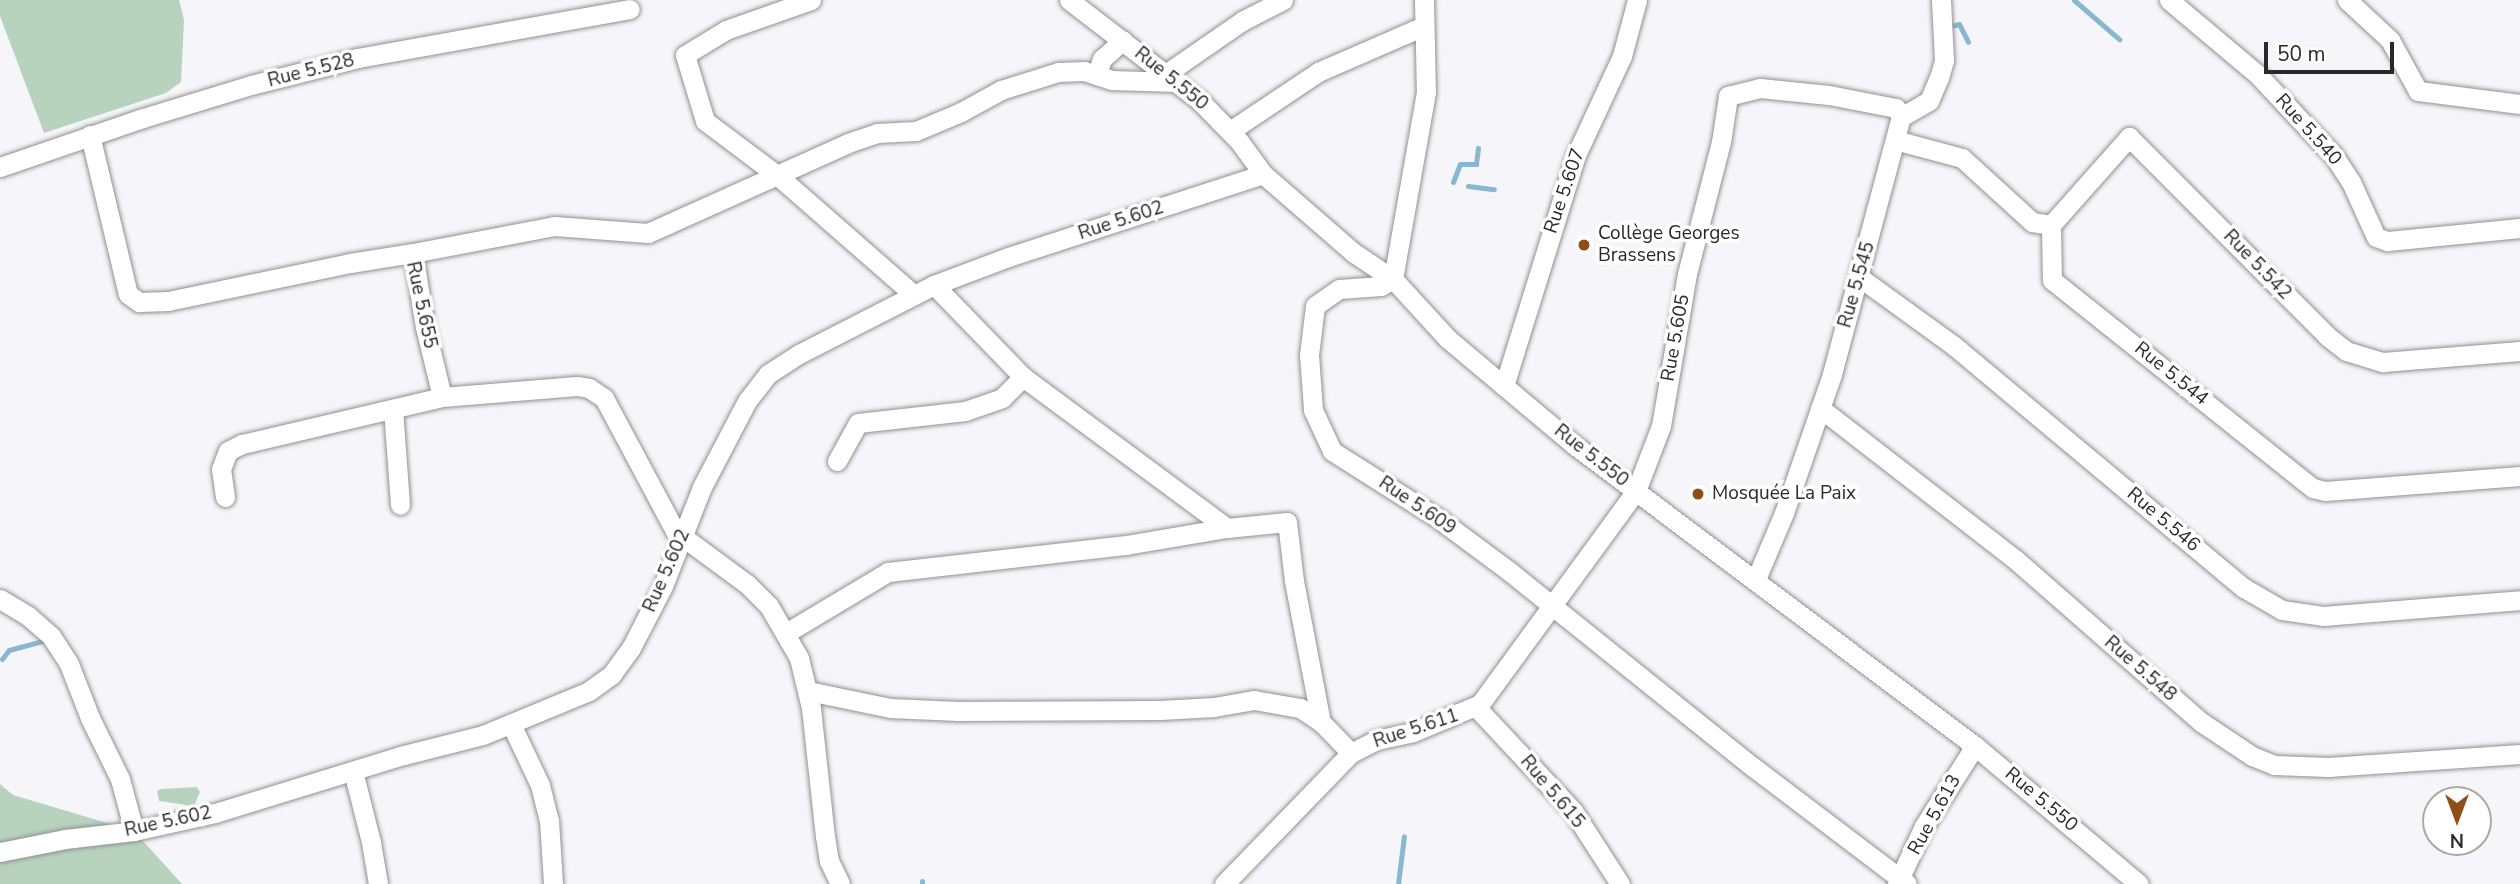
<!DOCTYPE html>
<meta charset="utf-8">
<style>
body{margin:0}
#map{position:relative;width:2520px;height:884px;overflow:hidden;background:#f6f5f9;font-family:"Nunito Sans",sans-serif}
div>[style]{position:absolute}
.green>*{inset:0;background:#b7d3bd}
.stream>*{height:5px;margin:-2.5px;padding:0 2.5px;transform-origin:2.5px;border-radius:2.5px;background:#88b7d2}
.roads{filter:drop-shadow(0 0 2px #919094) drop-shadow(0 0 2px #919094)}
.minor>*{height:19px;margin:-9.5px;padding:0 9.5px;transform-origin:9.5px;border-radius:9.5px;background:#fff}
.dots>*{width:19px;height:19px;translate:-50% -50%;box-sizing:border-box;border:4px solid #fff;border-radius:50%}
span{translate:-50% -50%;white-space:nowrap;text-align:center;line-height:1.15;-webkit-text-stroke:7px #fff;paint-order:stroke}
.street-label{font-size:19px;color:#29292a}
.poi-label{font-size:19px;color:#29292a}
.left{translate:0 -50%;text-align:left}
.north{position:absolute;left:2422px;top:786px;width:70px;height:70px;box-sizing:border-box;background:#fff;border:2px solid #a9a9aa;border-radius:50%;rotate:180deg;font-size:19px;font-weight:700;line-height:28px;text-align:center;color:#29292a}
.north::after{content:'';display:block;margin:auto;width:24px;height:32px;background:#8d4f15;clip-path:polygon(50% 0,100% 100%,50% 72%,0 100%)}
.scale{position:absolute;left:2264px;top:42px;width:130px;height:32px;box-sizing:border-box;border:4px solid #29292a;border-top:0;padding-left:9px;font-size:21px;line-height:24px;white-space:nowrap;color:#29292a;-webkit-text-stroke:5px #fff;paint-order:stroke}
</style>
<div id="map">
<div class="green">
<i style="clip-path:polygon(0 0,179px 0,184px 20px,181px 82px,166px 93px,44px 133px,0 16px)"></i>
<i style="clip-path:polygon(0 784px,13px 795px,134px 831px,182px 884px,0 884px)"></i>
<i style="clip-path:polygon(197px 787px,200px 792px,194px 806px,159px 801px,157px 791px,161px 789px)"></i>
</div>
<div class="stream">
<i style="left:2074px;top:0;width:60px;rotate:40.9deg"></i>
<i style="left:1948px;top:27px;width:11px;rotate:-15deg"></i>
<i style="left:1959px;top:24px;width:20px;rotate:63deg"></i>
<i style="left:1453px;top:182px;width:19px;rotate:-69deg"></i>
<i style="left:1460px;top:164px;width:16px"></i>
<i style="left:1476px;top:164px;width:16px;rotate:-83deg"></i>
<i style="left:1468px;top:186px;width:26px;rotate:7deg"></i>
<i style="left:2px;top:659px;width:11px;rotate:-52deg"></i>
<i style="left:9px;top:650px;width:38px;rotate:-15deg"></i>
<i style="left:922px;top:881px;width:3px;rotate:90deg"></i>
<i style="left:1398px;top:884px;width:48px;rotate:-82.9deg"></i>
</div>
<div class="roads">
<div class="minor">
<i style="left:811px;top:0;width:90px;rotate:160.6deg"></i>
<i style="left:726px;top:30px;width:48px;rotate:148.6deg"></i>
<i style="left:685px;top:55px;width:69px;rotate:73.1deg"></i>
<i style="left:705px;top:121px;width:90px;rotate:36.9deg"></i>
<i style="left:777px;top:175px;width:182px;rotate:41.2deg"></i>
<i style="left:1069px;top:0;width:164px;rotate:37.6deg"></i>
<i style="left:1199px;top:100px;width:57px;rotate:45.7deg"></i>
<i style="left:1239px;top:141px;width:41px;rotate:54deg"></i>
<i style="left:1263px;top:174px;width:121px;rotate:41deg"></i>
<i style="left:1354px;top:253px;width:47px;rotate:33.7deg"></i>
<i style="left:1393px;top:279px;width:81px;rotate:47.5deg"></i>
<i style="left:1448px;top:339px;width:163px;rotate:40deg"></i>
<i style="left:1573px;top:444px;width:503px;rotate:36.92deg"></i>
<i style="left:1975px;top:746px;width:214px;rotate:40.1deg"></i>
<i style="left:1424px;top:0;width:92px;rotate:88.8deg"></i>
<i style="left:1426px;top:92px;width:190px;rotate:100deg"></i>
<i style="left:1393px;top:279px;width:14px;rotate:150deg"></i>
<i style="left:1381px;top:286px;width:42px;rotate:175.9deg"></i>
<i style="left:1339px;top:289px;width:29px;rotate:145deg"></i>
<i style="left:1315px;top:306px;width:49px;rotate:97deg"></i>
<i style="left:1309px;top:355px;width:55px;rotate:85.8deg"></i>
<i style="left:1313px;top:410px;width:45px;rotate:65.1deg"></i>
<i style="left:1332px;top:451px;width:127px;rotate:32.4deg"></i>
<i style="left:1439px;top:519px;width:87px;rotate:36.6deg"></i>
<i style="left:1509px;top:571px;width:313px;rotate:38.8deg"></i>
<i style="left:1753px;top:767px;width:193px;rotate:37.2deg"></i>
<i style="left:2169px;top:0;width:116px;rotate:40.1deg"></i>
<i style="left:2258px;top:75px;width:111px;rotate:46.8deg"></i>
<i style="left:2334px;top:156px;width:31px;rotate:57deg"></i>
<i style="left:2351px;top:182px;width:60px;rotate:65.6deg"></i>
<i style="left:2376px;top:237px;width:12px;rotate:20deg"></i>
<i style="left:2387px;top:241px;width:134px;rotate:-5.6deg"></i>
<i style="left:2347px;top:0;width:59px;rotate:42.9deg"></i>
<i style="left:2390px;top:40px;width:58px;rotate:61.2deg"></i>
<i style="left:2418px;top:91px;width:103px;rotate:7.3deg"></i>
<i style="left:1167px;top:73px;width:91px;rotate:-34.7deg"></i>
<i style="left:1242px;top:21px;width:46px;rotate:-27.1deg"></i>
<i style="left:1097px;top:74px;width:16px;rotate:-72deg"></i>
<i style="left:1102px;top:59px;width:28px;rotate:-42deg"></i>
<i style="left:1230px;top:131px;width:106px;rotate:-33.8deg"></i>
<i style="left:1318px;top:72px;width:116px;rotate:-23.5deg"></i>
<i style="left:90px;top:135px;width:163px;rotate:76.6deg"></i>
<i style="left:128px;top:294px;width:14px;rotate:36deg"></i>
<i style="left:139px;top:302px;width:29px;rotate:-2deg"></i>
<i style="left:168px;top:301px;width:186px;rotate:-11.8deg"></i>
<i style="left:350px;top:263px;width:64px;rotate:-9deg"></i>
<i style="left:413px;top:253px;width:75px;rotate:80.8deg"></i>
<i style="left:425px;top:327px;width:72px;rotate:76.3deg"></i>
<i style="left:442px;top:397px;width:135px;rotate:-4.7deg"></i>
<i style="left:577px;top:386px;width:12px;rotate:9deg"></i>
<i style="left:589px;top:388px;width:18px;rotate:34deg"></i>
<i style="left:604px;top:398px;width:151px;rotate:61.9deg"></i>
<i style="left:675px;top:531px;width:89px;rotate:36.4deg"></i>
<i style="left:747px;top:584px;width:31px;rotate:45deg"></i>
<i style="left:769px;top:606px;width:60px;rotate:60deg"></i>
<i style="left:799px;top:658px;width:51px;rotate:76.5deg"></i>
<i style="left:811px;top:708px;width:129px;rotate:83.8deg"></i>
<i style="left:825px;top:836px;width:25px;rotate:81deg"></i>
<i style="left:829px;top:861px;width:25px;rotate:64deg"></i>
<i style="left:1895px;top:140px;width:69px;rotate:15deg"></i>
<i style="left:1962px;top:158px;width:95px;rotate:42.4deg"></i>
<i style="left:2032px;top:222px;width:19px;rotate:9deg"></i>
<i style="left:2051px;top:225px;width:55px;rotate:89deg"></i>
<i style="left:2052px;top:280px;width:334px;rotate:38.6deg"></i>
<i style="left:2313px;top:488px;width:12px;rotate:14deg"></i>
<i style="left:2325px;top:491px;width:196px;rotate:-4.4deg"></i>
<i style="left:0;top:167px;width:151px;rotate:-18.9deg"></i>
<i style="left:143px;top:118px;width:113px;rotate:-17deg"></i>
<i style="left:251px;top:85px;width:110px;rotate:-14.2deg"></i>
<i style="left:358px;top:58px;width:276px;rotate:-10.2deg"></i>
<i style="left:2051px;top:225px;width:118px;rotate:-48.4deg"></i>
<i style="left:2129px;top:137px;width:281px;rotate:45.1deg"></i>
<i style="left:2327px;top:336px;width:24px;rotate:38deg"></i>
<i style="left:2346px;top:351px;width:39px;rotate:17deg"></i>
<i style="left:2383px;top:362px;width:137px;rotate:-4.6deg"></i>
<i style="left:413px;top:253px;width:144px;rotate:-10.8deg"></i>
<i style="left:554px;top:226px;width:94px;rotate:4.3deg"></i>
<i style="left:648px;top:233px;width:219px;rotate:-24.2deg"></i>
<i style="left:848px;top:143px;width:31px;rotate:-19deg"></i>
<i style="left:877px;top:133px;width:39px;rotate:-3deg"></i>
<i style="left:916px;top:131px;width:49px;rotate:-22.9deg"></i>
<i style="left:961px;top:112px;width:46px;rotate:-28.8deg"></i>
<i style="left:1001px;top:90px;width:60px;rotate:-17.5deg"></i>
<i style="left:1058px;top:72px;width:26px;rotate:-2deg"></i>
<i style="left:1084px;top:71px;width:28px;rotate:18deg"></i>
<i style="left:1111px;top:80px;width:66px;rotate:1.7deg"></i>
<i style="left:1859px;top:277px;width:116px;rotate:35.9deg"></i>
<i style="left:1953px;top:345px;width:379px;rotate:39.9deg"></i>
<i style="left:2244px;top:588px;width:44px;rotate:30.1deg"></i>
<i style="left:2282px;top:610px;width:41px;rotate:8.3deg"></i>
<i style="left:2323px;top:616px;width:198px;rotate:-4.6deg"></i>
<i style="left:934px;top:285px;width:128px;rotate:45.9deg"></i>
<i style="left:1023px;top:377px;width:254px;rotate:36.5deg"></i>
<i style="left:1227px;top:528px;width:60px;rotate:-5.7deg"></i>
<i style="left:1287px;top:522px;width:59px;rotate:83.2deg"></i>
<i style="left:1294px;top:581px;width:144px;rotate:79.2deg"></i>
<i style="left:1321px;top:722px;width:43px;rotate:45.9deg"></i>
<i style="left:1351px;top:753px;width:28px;rotate:-27deg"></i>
<i style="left:1376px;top:740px;width:38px;rotate:-12deg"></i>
<i style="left:1413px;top:732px;width:73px;rotate:-22.7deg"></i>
<i style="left:1480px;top:704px;width:264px;rotate:-53.8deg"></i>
<i style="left:1636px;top:491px;width:70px;rotate:-69deg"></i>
<i style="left:1661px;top:426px;width:154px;rotate:-80.3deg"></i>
<i style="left:1687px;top:274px;width:136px;rotate:-75.6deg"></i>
<i style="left:1721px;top:142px;width:47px;rotate:-81.3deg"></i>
<i style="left:1728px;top:96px;width:33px;rotate:-14deg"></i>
<i style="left:1760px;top:88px;width:69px;rotate:5.8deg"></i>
<i style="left:1829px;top:95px;width:68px;rotate:11deg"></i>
<i style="left:1896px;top:108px;width:10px;rotate:61deg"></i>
<i style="left:1504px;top:386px;width:242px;rotate:-72.7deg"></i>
<i style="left:1576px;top:155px;width:109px;rotate:-65.1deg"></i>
<i style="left:1622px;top:56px;width:58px;rotate:-75deg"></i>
<i style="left:1820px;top:408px;width:248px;rotate:37.8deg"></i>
<i style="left:2016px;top:560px;width:246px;rotate:41.2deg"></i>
<i style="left:2201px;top:722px;width:61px;rotate:33.7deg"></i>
<i style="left:2252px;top:756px;width:24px;rotate:22deg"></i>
<i style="left:2274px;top:765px;width:54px;rotate:2.1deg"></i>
<i style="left:2328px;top:767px;width:192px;rotate:-3.9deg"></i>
<i style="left:393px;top:409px;width:96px;rotate:85.8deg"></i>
<i style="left:837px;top:461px;width:43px;rotate:-61.1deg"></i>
<i style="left:858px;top:423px;width:108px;rotate:-6.4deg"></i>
<i style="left:965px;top:411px;width:39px;rotate:-19deg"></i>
<i style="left:1002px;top:398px;width:30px;rotate:-45deg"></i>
<i style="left:225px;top:497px;width:28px;rotate:-98deg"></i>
<i style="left:221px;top:469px;width:19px;rotate:-69deg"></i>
<i style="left:228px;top:451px;width:16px;rotate:-27deg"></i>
<i style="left:242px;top:444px;width:205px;rotate:-13.2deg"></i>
<i style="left:1756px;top:579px;width:72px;rotate:-67deg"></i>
<i style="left:1784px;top:513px;width:147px;rotate:-70.9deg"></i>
<i style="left:1832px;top:374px;width:266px;rotate:-75deg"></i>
<i style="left:1901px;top:117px;width:32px;rotate:-30deg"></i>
<i style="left:1929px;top:101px;width:25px;rotate:-67deg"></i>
<i style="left:1939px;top:78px;width:19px;rotate:-74deg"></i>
<i style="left:1944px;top:60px;width:60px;rotate:-92.9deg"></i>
<i style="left:0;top:599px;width:33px;rotate:31deg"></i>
<i style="left:28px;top:616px;width:30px;rotate:41deg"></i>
<i style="left:51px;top:636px;width:33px;rotate:57deg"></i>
<i style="left:69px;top:664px;width:58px;rotate:68.7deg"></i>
<i style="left:90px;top:718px;width:68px;rotate:63.8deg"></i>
<i style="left:120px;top:779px;width:54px;rotate:74.9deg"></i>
<i style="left:786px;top:633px;width:119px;rotate:-30.9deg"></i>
<i style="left:888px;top:572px;width:240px;rotate:-6.5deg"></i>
<i style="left:1126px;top:545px;width:102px;rotate:-9.6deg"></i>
<i style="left:808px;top:691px;width:84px;rotate:11.7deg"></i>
<i style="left:890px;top:708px;width:68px;rotate:2.5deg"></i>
<i style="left:958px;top:711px;width:202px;rotate:-0.3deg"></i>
<i style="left:1160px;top:710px;width:54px;rotate:-3.2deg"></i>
<i style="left:1214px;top:707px;width:41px;rotate:-9.9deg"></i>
<i style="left:1254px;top:700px;width:47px;rotate:9.9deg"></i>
<i style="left:1300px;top:708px;width:25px;rotate:34deg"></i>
<i style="left:1476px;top:707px;width:142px;rotate:47deg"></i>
<i style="left:1573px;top:811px;width:87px;rotate:57.2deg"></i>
<i style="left:511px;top:724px;width:68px;rotate:64.6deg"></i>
<i style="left:540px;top:785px;width:36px;rotate:76deg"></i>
<i style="left:549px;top:820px;width:64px;rotate:86.4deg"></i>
<i style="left:353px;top:771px;width:73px;rotate:75.8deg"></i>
<i style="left:371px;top:842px;width:43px;rotate:80.5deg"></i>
<i style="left:0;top:852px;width:66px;rotate:-11.3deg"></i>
<i style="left:65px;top:839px;width:69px;rotate:-6.6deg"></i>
<i style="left:134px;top:831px;width:83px;rotate:-12.5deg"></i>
<i style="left:215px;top:813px;width:198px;rotate:-17.1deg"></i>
<i style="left:404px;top:755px;width:81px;rotate:-14.2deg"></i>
<i style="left:483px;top:735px;width:115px;rotate:-22.5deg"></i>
<i style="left:589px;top:691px;width:29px;rotate:-36deg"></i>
<i style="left:612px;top:674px;width:32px;rotate:-54deg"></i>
<i style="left:631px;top:648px;width:70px;rotate:-62.7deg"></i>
<i style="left:663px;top:586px;width:106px;rotate:-68.5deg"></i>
<i style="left:702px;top:487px;width:97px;rotate:-62.4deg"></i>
<i style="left:747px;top:401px;width:34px;rotate:-52deg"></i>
<i style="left:768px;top:374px;width:37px;rotate:-33deg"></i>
<i style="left:799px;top:354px;width:152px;rotate:-27.1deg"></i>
<i style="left:934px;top:285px;width:79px;rotate:-20.7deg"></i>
<i style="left:1008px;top:257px;width:268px;rotate:-18deg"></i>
<i style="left:1224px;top:884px;width:182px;rotate:-45.9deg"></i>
<i style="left:1897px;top:884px;width:64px;rotate:-65deg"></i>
<i style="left:1924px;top:826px;width:95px;rotate:-57.5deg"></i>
</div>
</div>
<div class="dots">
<i style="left:1584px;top:245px;background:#8d4f15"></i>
<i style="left:1698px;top:494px;background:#8d4f15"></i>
</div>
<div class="street-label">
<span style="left:311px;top:71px;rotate:-14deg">Rue 5.528</span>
<span style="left:1171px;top:79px;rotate:39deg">Rue 5.550</span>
<span style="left:2308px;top:130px;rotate:48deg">Rue 5.540</span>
<span style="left:1565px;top:191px;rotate:-71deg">Rue 5.607</span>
<span style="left:1121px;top:221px;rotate:-18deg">Rue 5.602</span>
<span style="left:2257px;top:265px;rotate:46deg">Rue 5.542</span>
<span style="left:1857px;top:285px;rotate:-74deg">Rue 5.545</span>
<span style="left:421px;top:305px;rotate:78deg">Rue 5.655</span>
<span style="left:1676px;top:338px;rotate:-80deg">Rue 5.605</span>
<span style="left:2171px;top:374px;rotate:39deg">Rue 5.544</span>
<span style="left:1591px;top:456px;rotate:38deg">Rue 5.550</span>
<span style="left:1417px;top:506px;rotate:34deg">Rue 5.609</span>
<span style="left:2163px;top:520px;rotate:40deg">Rue 5.546</span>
<span style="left:667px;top:571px;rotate:-66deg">Rue 5.602</span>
<span style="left:2140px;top:669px;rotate:41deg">Rue 5.548</span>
<span style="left:1416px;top:729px;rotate:-18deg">Rue 5.611</span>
<span style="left:1552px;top:792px;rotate:50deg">Rue 5.615</span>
<span style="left:2041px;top:800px;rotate:40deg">Rue 5.550</span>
<span style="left:1935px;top:815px;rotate:-61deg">Rue 5.613</span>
<span style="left:168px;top:822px;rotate:-12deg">Rue 5.602</span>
</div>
<div class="poi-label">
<span class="left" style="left:1598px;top:245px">Collège Georges<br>Brassens</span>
<span class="left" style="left:1712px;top:494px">Mosquée La Paix</span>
</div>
<div class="north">N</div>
<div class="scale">50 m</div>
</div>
